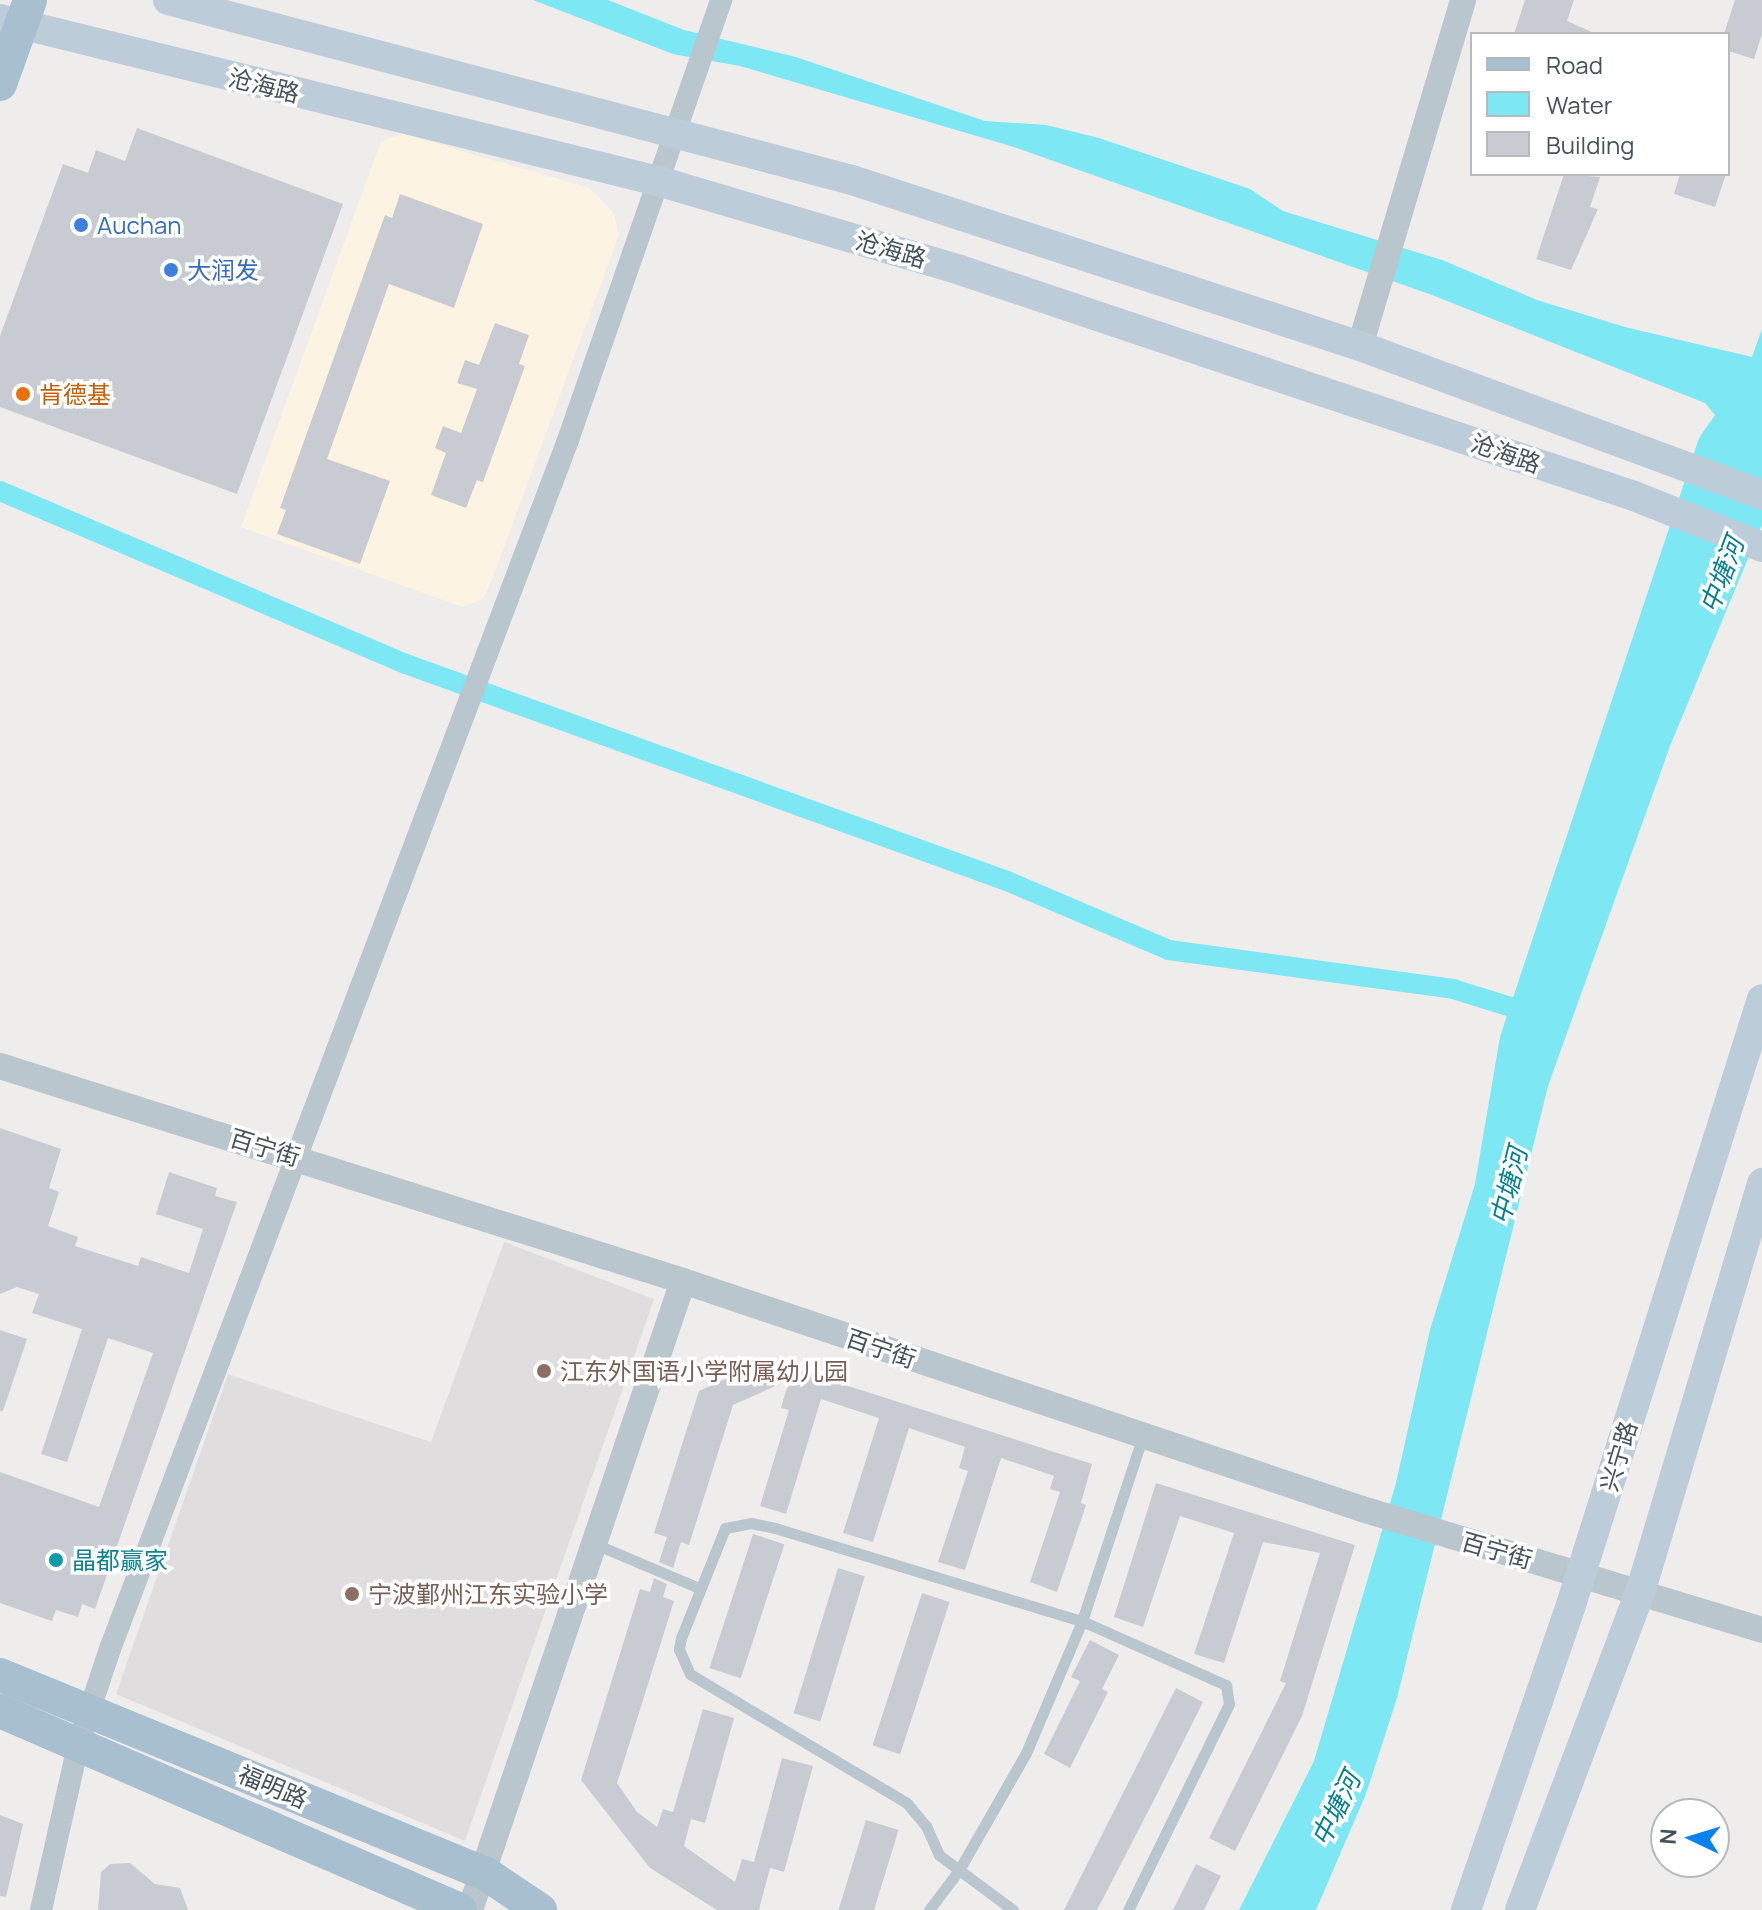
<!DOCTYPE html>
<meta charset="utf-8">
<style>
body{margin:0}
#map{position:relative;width:1762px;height:1910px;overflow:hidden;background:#efecec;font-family:Manrope,"Noto Sans SC",sans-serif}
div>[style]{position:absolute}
.commercial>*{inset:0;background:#fdf3e2}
.education>*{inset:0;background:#e0ddde}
.water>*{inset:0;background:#7de7f4}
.canal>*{height:20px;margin:-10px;padding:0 10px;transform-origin:10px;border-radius:10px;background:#7de7f4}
.building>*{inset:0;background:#c8ccd2;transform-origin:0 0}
.service>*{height:11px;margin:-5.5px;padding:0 5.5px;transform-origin:5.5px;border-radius:5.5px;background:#b9c6cd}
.minor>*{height:22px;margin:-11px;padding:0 11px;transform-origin:11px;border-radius:11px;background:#b9c6cd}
.tertiary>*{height:26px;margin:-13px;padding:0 13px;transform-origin:13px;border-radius:13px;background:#b9c6cd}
.secondary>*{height:30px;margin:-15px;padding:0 15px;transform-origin:15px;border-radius:15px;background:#bcccd8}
.primary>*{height:34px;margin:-17px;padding:0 17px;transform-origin:17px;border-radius:17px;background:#a8bfcf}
.dots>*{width:22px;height:22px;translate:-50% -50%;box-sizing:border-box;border:4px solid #fff;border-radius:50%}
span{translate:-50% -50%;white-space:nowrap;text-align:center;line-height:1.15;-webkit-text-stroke:7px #fff;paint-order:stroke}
.street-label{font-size:24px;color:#43525b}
.shop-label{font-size:24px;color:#366cbe}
.left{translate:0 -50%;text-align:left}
.food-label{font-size:24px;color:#c56008}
.education-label{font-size:24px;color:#785e54}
.culture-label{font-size:24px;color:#0d838f}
.water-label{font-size:26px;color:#038191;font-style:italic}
.legend{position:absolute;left:1470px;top:32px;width:260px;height:144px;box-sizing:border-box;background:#fff;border:2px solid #b4babd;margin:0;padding:10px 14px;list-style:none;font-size:24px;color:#43525b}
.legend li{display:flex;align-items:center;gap:16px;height:40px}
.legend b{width:40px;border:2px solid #b4babd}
.north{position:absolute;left:1650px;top:1798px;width:80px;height:80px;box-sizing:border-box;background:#fff;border:2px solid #b4babd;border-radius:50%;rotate:274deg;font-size:22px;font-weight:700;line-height:32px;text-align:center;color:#43525b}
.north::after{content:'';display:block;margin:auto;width:28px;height:36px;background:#0782ee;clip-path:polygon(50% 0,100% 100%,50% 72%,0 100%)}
</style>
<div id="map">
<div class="commercial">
<i style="clip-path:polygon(403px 134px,589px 188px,614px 213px,619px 235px,493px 577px,483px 599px,462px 607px,241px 527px,381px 141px)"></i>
</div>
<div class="education">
<i style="clip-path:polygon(504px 1242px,654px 1299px,465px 1841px,116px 1694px,228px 1374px,431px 1442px)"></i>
</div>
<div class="water">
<i style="clip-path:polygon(533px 0,608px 0,684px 30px,796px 57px,985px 121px,1046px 125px,1099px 138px,1250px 189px,1283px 211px,1442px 260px,1537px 300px,1625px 327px,1752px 357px,1762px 329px,1762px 525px,1670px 746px,1548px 1086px,1397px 1698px,1366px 1794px,1316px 1910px,1239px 1910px,1314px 1761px,1396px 1483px,1430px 1330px,1475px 1184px,1500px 1037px,1699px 438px,1715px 415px,1705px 403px,1432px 295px,1014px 147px,740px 66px,673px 54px)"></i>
</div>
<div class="canal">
<i style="left:0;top:491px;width:441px;rotate:23.1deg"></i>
<i style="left:406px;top:664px;width:639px;rotate:19.85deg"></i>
<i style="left:1007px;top:881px;width:176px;rotate:23.1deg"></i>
<i style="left:1169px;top:950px;width:287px;rotate:7.8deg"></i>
<i style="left:1453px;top:989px;width:85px;rotate:17.2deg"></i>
</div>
<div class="building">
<i style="clip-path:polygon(1525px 0,1574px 0,1567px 21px,1596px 34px,1514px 34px)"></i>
<i style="clip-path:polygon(1735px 0,1762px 0,1762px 34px,1754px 59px,1728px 51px,1724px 34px)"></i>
<i style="clip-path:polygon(137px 128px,343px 204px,237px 494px,0 407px,0 336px,63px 164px,88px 173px,96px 150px,125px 161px)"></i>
<i style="clip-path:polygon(1564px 174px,1600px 177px,1590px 207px,1598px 209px,1571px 270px,1536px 259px)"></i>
<i style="clip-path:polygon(1680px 174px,1726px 174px,1715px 207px,1674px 194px)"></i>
<i style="clip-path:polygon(400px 194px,483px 224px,454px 308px,389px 284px,327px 459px,390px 481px,360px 564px,277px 534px,286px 510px,280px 508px,385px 215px,392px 218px)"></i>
<i style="clip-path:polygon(495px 323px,529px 335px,519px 364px,525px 366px,483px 482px,477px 480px,466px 508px,431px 495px,446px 453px,435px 448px,443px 426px,461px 433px,477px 389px,457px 383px,465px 360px,479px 365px)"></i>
<i style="clip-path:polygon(0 1128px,61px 1149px,49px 1188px,59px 1192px,48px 1226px,78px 1237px,75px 1246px,138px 1266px,141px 1257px,189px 1273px,203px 1229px,156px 1214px,169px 1172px,217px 1188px,215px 1196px,237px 1202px,95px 1609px,82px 1604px,78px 1617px,56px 1610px,52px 1621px,0 1603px,0 1472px,99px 1507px,153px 1353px,108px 1338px,67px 1462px,41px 1454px,82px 1329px,32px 1313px,39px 1294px,17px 1287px,0 1294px)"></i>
<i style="clip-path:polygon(0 1330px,27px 1339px,3px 1411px,0 1411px)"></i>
<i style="clip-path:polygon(767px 1360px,1092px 1464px,1081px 1503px,1086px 1505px,1057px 1592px,1030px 1582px,1060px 1492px,1050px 1489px,1054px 1476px,1001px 1458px,965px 1570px,938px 1562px,968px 1471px,959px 1468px,965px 1447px,909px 1428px,873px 1542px,843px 1533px,879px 1418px,821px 1399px,786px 1514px,760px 1506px,789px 1410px,781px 1408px,789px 1380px,733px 1405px,689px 1545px,681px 1542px,673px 1568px,659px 1562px,667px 1537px,654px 1533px,699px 1391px)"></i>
<i style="clip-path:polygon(1156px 1483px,1355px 1545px,1302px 1716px,1235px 1851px,1209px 1838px,1286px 1683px,1280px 1681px,1320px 1553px,1263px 1542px,1224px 1663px,1194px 1654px,1234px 1533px,1180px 1516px,1143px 1627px,1114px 1617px)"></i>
<i style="left:753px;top:1534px;width:33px;height:141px;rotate:18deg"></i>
<i style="left:838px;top:1568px;width:28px;height:152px;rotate:17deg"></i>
<i style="clip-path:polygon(654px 1578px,667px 1584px,663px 1597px,674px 1601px,617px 1783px,637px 1812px,657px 1827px,663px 1809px,673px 1812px,703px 1709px,734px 1718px,705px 1823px,691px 1819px,684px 1846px,735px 1882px,742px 1859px,754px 1862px,782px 1758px,813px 1766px,784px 1872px,770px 1868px,759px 1910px,717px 1910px,650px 1868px,581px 1780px,640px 1589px,650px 1592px)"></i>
<i style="left:922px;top:1593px;width:29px;height:160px;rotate:18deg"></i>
<i style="clip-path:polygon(1090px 1640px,1119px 1655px,1102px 1689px,1108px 1692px,1070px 1768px,1044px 1754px,1080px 1681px,1071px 1677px)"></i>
<i style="clip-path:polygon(1176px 1688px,1203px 1702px,1153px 1802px,1097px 1910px,1064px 1910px)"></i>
<i style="clip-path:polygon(0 1815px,23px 1824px,6px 1897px,0 1896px)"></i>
<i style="left:866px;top:1820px;width:34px;height:94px;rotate:17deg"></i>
<i style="clip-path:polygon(130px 1863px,155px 1884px,180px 1888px,188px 1910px,98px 1910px,101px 1872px,110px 1864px)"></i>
<i style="clip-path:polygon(1196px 1864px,1221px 1876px,1204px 1910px,1173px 1910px)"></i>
</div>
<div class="service">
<i style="left:595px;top:1544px;width:111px;rotate:22.9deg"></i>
<i style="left:929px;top:1910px;width:50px;rotate:-53.1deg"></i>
<i style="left:959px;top:1870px;width:135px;rotate:-60.2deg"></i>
<i style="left:1026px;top:1753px;width:143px;rotate:-67deg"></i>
<i style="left:1082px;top:1621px;width:195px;rotate:-71.8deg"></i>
<i style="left:1013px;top:1910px;width:92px;rotate:-143.4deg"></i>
<i style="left:939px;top:1855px;width:32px;rotate:-114deg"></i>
<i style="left:926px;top:1826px;width:30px;rotate:-130deg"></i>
<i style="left:907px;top:1803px;width:252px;rotate:-149.3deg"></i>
<i style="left:690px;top:1674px;width:27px;rotate:-114deg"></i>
<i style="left:679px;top:1649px;width:11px;rotate:-80deg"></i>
<i style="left:681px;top:1638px;width:118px;rotate:-68.2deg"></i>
<i style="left:725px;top:1528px;width:26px;rotate:-11deg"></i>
<i style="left:751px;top:1523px;width:25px;rotate:12deg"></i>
<i style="left:775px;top:1528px;width:321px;rotate:16.9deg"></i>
<i style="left:1082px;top:1621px;width:158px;rotate:24deg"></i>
<i style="left:1226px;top:1685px;width:19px;rotate:81deg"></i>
<i style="left:1229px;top:1704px;width:229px;rotate:116.1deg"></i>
</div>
<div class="minor">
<i style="left:41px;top:1910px;width:172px;rotate:-77.3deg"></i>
<i style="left:79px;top:1742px;width:98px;rotate:-71.6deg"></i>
<i style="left:110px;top:1649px;width:1293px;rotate:-69.25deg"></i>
<i style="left:568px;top:440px;width:466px;rotate:-70.8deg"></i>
</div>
<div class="tertiary">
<i style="left:1360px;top:346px;width:361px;rotate:-73.4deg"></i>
<i style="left:0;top:1066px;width:716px;rotate:17.47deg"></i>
<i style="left:683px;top:1281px;width:716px;rotate:18.56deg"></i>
<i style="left:1362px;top:1509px;width:418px;rotate:16.8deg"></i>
<i style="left:470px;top:1910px;width:664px;rotate:-71.29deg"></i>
</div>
<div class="secondary">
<i style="left:168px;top:0;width:707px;rotate:14.74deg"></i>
<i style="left:852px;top:180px;width:534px;rotate:18.1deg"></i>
<i style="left:1360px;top:346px;width:429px;rotate:20.3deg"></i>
<i style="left:0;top:19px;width:678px;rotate:13.83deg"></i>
<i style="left:658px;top:181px;width:315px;rotate:16.4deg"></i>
<i style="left:960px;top:270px;width:711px;rotate:18.54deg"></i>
<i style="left:1634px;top:496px;width:138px;rotate:21.7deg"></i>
<i style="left:1466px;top:1910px;width:323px;rotate:-71deg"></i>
<i style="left:1571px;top:1605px;width:635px;rotate:-72.51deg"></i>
<i style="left:1520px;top:1910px;width:339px;rotate:-69.3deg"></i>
<i style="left:1640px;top:1593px;width:428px;rotate:-73.4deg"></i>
</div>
<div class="primary">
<i style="left:0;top:84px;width:89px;rotate:-70.3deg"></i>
<i style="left:0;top:1675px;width:525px;rotate:22.27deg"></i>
<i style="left:486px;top:1874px;width:65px;rotate:33.7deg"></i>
<i style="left:0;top:1711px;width:501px;rotate:23.39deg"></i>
</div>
<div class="dots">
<i style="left:81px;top:225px;background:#3f7fe0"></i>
<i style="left:171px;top:270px;background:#3f7fe0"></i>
<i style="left:23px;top:394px;background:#e8710a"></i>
<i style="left:544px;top:1371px;background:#8d6e63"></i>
<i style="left:56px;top:1560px;background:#0f9aa8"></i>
<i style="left:352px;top:1594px;background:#8d6e63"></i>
</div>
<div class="street-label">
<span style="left:264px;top:85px;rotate:14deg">沧海路</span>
<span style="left:891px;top:249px;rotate:16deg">沧海路</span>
<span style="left:1506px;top:453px;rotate:19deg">沧海路</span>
<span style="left:265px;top:1147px;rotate:17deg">百宁街</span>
<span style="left:881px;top:1348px;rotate:19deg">百宁街</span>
<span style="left:1618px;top:1456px;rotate:-73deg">兴宁路</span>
<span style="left:1497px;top:1550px;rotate:16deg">百宁街</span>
<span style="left:273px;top:1786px;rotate:23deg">福明路</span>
</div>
<div class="shop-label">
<span class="left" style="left:97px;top:225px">Auchan</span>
<span class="left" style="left:187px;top:270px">大润发</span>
</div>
<div class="food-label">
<span class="left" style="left:39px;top:394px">肯德基</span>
</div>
<div class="education-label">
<span class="left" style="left:560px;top:1371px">江东外国语小学附属幼儿园</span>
<span class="left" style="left:368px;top:1594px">宁波鄞州江东实验小学</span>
</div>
<div class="culture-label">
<span class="left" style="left:72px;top:1560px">晶都赢家</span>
</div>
<div class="water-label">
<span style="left:1722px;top:575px;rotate:-69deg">中塘河</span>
<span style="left:1509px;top:1186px;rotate:-76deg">中塘河</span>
<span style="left:1336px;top:1809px;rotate:-64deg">中塘河</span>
</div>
<ul class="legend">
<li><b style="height:10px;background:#a8bfcf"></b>Road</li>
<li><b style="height:22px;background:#7de7f4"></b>Water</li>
<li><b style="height:22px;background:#c8ccd2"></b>Building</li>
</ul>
<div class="north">N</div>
</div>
